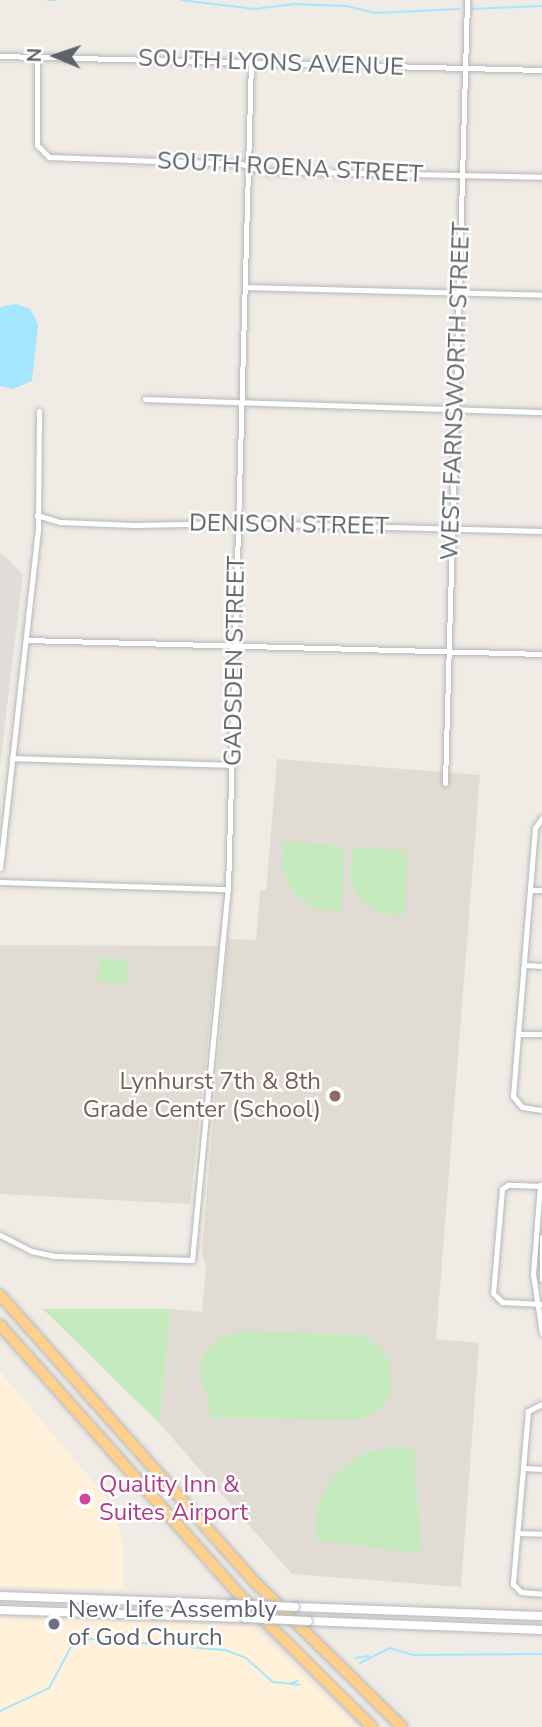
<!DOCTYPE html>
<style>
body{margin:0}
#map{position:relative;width:542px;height:1727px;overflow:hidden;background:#f0ebe4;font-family:"Nunito Sans",sans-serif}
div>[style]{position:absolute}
.commercial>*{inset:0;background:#fff0da}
.industrial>*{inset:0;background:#e0ddd8}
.education>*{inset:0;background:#e0dbd3}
.green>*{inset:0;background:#c5eabe;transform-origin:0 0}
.water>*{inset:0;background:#a5e6ff}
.stream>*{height:2px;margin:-1px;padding:0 1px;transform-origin:1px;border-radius:1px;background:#a5e6ff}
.roads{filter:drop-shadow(0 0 2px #b5b8bc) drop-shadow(0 0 2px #b5b8bc)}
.street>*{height:5px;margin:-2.5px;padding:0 2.5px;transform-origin:2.5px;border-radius:2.5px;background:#fff}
.secondary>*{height:8px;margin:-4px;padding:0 4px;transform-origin:4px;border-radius:4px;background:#fff}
.highway>*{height:10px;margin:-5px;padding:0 5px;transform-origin:5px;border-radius:5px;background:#ffcf8c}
.bridges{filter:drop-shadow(0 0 2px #b3b9bd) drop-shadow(0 0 2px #b3b9bd)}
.secondary-bridge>*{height:8px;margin:-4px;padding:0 4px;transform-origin:4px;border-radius:4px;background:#fff}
.dots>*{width:19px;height:19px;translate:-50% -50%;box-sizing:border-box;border:4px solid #fff;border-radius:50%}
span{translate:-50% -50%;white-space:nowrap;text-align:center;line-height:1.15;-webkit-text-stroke:5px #fff;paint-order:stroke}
.street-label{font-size:24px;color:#5c6266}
.education-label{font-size:24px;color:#785e54}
.right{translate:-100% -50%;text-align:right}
.hotel-label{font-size:24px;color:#b23c85}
.left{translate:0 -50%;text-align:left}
.worship-label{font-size:24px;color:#5b616d}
.north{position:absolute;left:21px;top:21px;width:70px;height:70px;-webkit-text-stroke:5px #fff;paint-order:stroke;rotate:272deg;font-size:19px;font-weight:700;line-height:28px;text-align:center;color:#5c6266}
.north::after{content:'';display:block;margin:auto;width:24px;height:32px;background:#5c6266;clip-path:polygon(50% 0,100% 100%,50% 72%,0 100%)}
</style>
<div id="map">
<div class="commercial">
<i style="clip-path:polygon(0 1371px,110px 1502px,123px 1539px,123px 1590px,0 1586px)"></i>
<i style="clip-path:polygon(0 1617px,253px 1626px,357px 1727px,0 1727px)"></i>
</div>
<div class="industrial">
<i style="clip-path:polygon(0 552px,23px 574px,0 766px)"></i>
</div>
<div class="education">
<i style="clip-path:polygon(277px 759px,480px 775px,436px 1339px,479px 1343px,461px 1587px,292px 1574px,159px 1423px,171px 1309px,202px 1312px,206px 1268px,202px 1251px,228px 939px,256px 940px,260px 890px,266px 890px)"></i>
<i style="clip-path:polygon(0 945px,218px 946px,190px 1204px,0 1194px)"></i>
</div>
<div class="green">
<i style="clip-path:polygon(284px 841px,340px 846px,344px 850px,341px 913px,313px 908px,294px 894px,282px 869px)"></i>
<i style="clip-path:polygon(352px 847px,407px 851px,405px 916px,380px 913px,357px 895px,350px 878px)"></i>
<i style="left:100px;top:957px;width:29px;height:25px;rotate:6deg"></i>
<i style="clip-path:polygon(43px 1309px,171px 1309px,159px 1423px)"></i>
<i style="clip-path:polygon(244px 1331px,362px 1335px,381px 1347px,390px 1362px,390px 1395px,379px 1410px,359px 1420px,210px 1418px,210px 1404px,199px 1374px,204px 1354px,219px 1338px)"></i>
<i style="clip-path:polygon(397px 1446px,414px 1449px,421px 1547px,415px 1553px,316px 1540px,316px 1511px,332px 1476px,361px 1454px)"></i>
</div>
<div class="water">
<i style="clip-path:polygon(16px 304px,30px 309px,38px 324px,32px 381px,12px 389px,0 386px,0 307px)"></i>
</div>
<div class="stream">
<i style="left:48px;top:0;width:7px"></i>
<i style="left:181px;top:0;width:74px;rotate:7deg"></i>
<i style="left:254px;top:9px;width:38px;rotate:-7deg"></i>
<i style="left:292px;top:4px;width:55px;rotate:2.1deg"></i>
<i style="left:347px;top:6px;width:29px;rotate:14deg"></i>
<i style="left:375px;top:13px;width:85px;rotate:-2.7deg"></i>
<i style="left:472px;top:9px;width:70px;rotate:-2.5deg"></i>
<i style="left:356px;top:1658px;width:13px;rotate:-9deg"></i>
<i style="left:360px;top:1663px;width:33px;rotate:-27deg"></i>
<i style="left:389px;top:1648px;width:25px;rotate:16deg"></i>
<i style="left:413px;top:1655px;width:129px;rotate:-0.4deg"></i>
<i style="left:290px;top:1684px;width:8px;rotate:-23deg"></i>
<i style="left:0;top:1711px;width:54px;rotate:-25.1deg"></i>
<i style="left:49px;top:1688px;width:51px;rotate:-61.9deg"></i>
<i style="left:73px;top:1643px;width:17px;rotate:-13deg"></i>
<i style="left:90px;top:1639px;width:135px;rotate:4.7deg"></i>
<i style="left:225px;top:1650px;width:22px;rotate:21deg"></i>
<i style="left:246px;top:1658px;width:36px;rotate:42deg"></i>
<i style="left:273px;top:1682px;width:27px;rotate:6deg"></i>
</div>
<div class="roads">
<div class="street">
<i style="left:0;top:56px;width:542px;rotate:1.48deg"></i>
<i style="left:37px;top:57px;width:88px;rotate:90deg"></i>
<i style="left:37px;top:145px;width:17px;rotate:45deg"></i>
<i style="left:49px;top:157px;width:193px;rotate:2.1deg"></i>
<i style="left:242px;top:164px;width:22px;rotate:18deg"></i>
<i style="left:263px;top:171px;width:279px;rotate:1.2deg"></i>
<i style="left:245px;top:287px;width:297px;rotate:1.5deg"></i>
<i style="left:145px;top:399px;width:397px;rotate:1.9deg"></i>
<i style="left:37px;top:515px;width:24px;rotate:17deg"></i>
<i style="left:60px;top:522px;width:74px;rotate:2.3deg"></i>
<i style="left:134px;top:525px;width:105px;rotate:-1.1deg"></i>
<i style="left:239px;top:523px;width:303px;rotate:1.5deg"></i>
<i style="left:26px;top:640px;width:516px;rotate:1.55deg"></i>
<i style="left:12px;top:758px;width:221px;rotate:1.8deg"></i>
<i style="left:445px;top:783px;width:783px;rotate:-88.39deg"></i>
<i style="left:542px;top:818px;width:12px;rotate:125deg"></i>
<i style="left:535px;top:828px;width:269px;rotate:94.7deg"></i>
<i style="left:513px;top:1096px;width:14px;rotate:51deg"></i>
<i style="left:522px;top:1107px;width:20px;rotate:9deg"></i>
<i style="left:0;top:868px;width:343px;rotate:-83.6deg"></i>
<i style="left:38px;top:527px;width:116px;rotate:-89.5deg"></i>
<i style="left:0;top:882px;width:228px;rotate:1.8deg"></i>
<i style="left:530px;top:890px;width:12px"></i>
<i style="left:524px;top:965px;width:18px;rotate:3deg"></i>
<i style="left:518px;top:1034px;width:24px"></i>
<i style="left:540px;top:1185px;width:89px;rotate:94.5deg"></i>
<i style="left:533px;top:1274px;width:60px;rotate:81.3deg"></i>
<i style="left:542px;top:1186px;width:34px;rotate:-178deg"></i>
<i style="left:508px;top:1185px;width:7px;rotate:146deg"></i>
<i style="left:502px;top:1189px;width:104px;rotate:94.9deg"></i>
<i style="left:493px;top:1293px;width:13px;rotate:45deg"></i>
<i style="left:502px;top:1302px;width:40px;rotate:2.9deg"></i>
<i style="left:0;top:1235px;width:35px;rotate:27deg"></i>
<i style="left:31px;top:1251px;width:25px;rotate:12deg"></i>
<i style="left:55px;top:1256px;width:137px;rotate:1.7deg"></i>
<i style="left:192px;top:1260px;width:373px;rotate:-84.5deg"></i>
<i style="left:228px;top:889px;width:827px;rotate:-88.41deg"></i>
<i style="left:542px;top:1237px;width:42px;rotate:90deg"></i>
<i style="left:542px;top:1404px;width:16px;rotate:153deg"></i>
<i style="left:528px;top:1411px;width:174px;rotate:95deg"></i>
<i style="left:513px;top:1584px;width:11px;rotate:45deg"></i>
<i style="left:521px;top:1592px;width:21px;rotate:5deg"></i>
<i style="left:523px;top:1468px;width:19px;rotate:3deg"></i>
<i style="left:517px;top:1533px;width:25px;rotate:2deg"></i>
</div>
<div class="secondary">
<i style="left:0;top:1596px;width:232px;rotate:2deg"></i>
<i style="left:295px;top:1607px;width:247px;rotate:2.1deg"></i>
<i style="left:0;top:1610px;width:245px;rotate:1.9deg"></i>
<i style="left:308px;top:1621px;width:234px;rotate:2.2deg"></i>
</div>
<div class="highway">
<i style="left:0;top:1295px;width:387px;rotate:48.4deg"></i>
<i style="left:257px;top:1584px;width:204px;rotate:44.6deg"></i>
<i style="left:0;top:1325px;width:365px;rotate:48.4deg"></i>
<i style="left:242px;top:1598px;width:183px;rotate:44.8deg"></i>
</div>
</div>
<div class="bridges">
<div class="secondary-bridge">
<i style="left:232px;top:1604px;width:63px;rotate:2.7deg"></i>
<i style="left:245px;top:1618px;width:63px;rotate:2.7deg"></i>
</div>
</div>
<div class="dots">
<i style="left:335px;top:1096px;background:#8d6e63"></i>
<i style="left:85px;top:1499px;background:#d1479c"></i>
<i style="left:54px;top:1624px;background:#6b7280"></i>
</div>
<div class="street-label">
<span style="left:271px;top:63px;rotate:2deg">SOUTH LYONS AVENUE</span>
<span style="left:290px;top:168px;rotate:3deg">SOUTH ROENA STREET</span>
<span style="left:456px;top:391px;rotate:-88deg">WEST FARNSWORTH STREET</span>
<span style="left:289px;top:525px;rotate:1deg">DENISON STREET</span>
<span style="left:235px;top:661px;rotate:-89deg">GADSDEN STREET</span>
</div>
<div class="education-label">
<span class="right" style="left:321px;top:1096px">Lynhurst 7th &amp; 8th<br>Grade Center (School)</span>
</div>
<div class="hotel-label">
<span class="left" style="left:99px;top:1499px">Quality Inn &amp;<br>Suites Airport</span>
</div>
<div class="worship-label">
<span class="left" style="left:68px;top:1624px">New Life Assembly<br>of God Church</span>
</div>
<div class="north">N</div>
</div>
